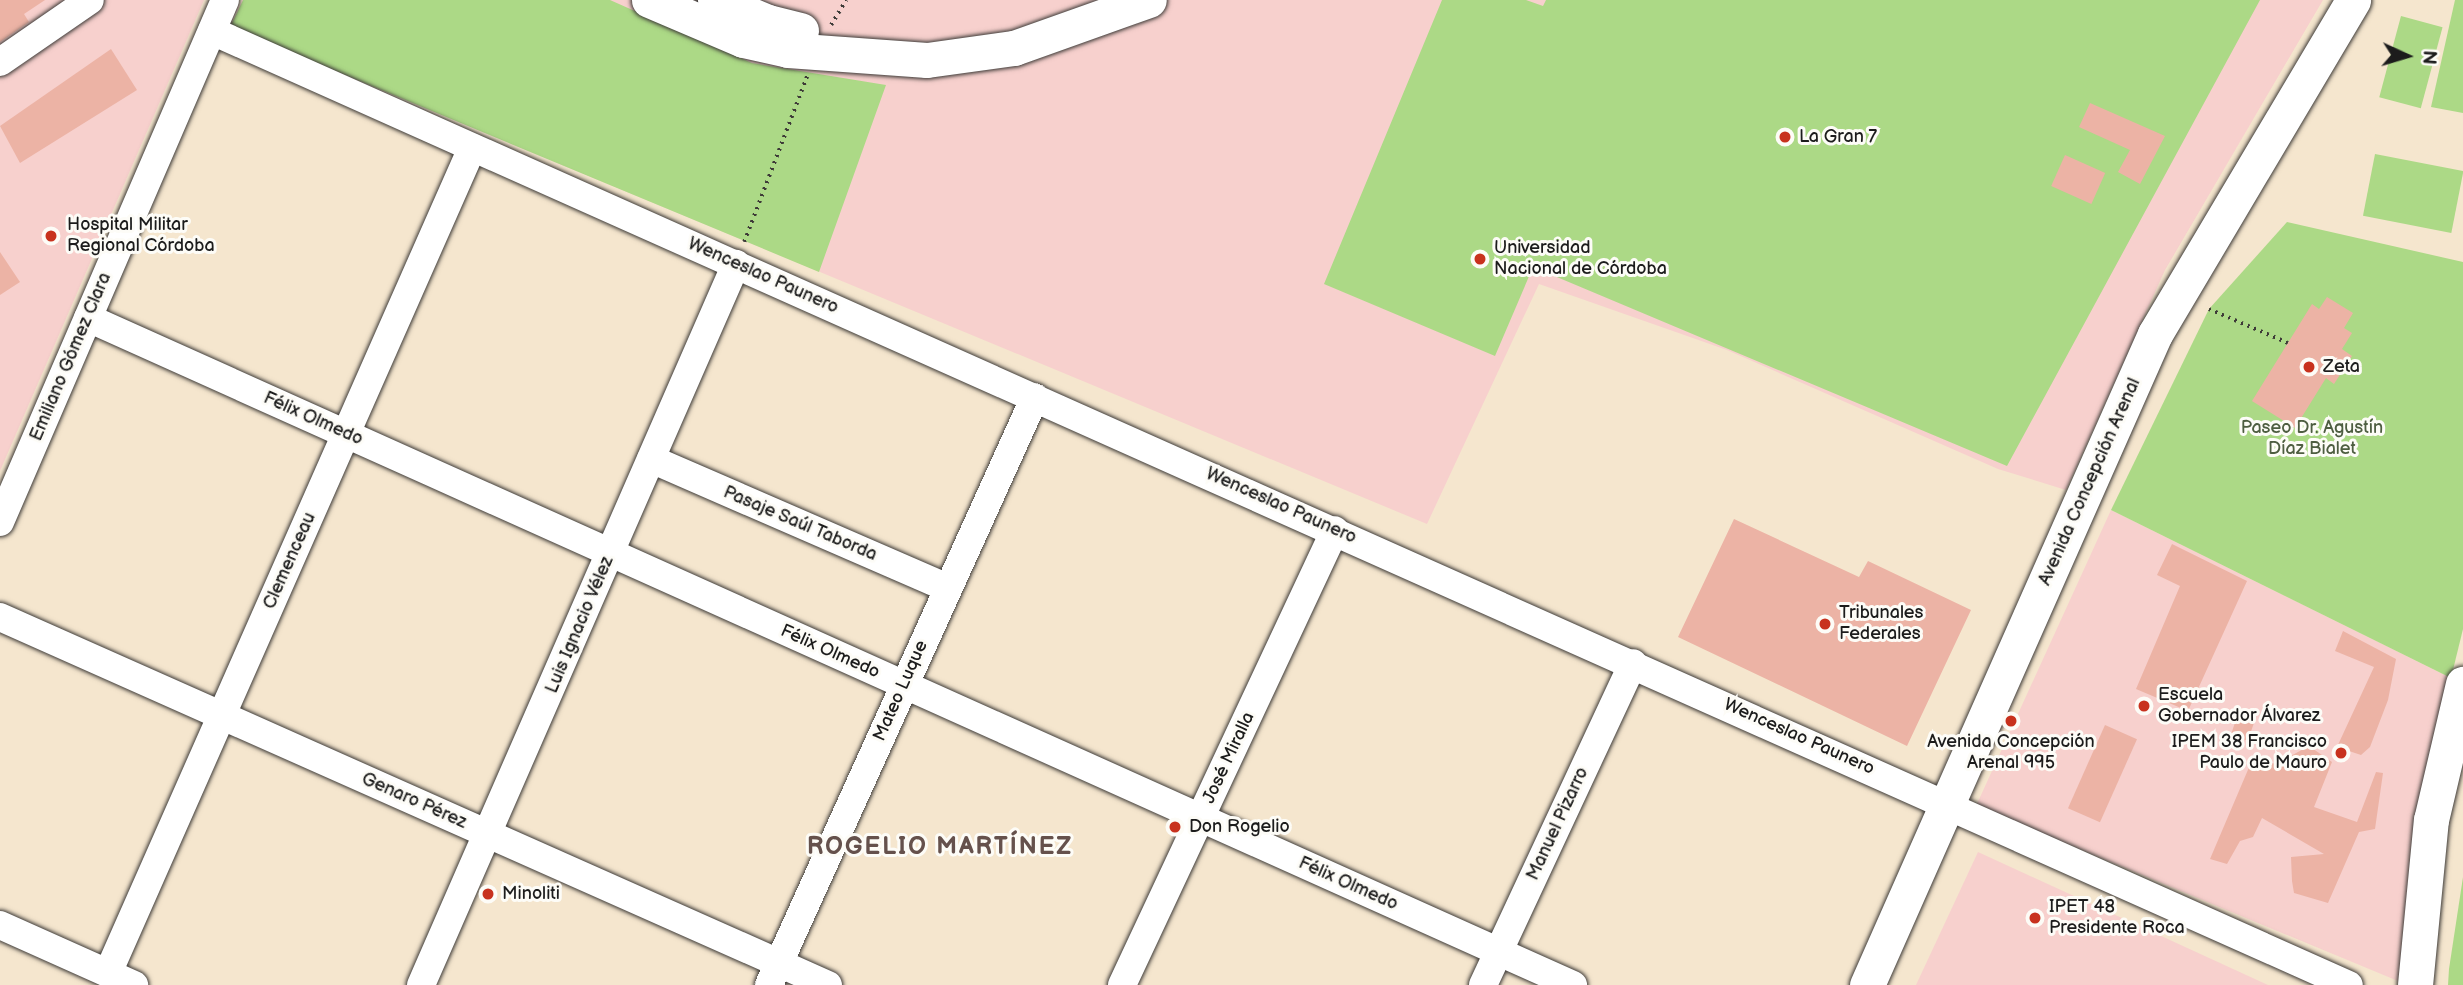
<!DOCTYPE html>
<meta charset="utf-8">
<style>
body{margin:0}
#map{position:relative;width:2463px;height:985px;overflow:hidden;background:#f5e6ce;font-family:"Balsamiq Sans",sans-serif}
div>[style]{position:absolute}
.built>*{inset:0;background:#f7d0cd}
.green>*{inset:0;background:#acd986;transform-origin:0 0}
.building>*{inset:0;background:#ecb3a5;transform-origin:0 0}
.path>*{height:3.5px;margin-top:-1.75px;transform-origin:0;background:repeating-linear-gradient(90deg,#3d3a37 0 2px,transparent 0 7px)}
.roads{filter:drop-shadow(0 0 2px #3d3a37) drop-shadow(0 0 2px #3d3a37)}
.minor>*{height:28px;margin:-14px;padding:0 14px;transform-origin:14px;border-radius:14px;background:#fff}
.major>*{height:35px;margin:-17.5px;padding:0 17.5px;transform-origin:17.5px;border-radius:17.5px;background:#fff}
.dots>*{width:19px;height:19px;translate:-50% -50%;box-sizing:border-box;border:4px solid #fdfcf7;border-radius:50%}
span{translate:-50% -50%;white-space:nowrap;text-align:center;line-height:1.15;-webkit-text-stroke:6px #fdfcf7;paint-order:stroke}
.poi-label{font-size:18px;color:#1c1c1c}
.left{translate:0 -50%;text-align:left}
.right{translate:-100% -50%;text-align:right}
.street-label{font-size:18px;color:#1c1c1c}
.park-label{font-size:18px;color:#4e5e41}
.district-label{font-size:24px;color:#65514c;font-weight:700;letter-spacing:2px}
.north{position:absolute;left:2372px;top:21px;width:70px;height:70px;-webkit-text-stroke:5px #fdfcf7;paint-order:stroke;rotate:94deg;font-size:19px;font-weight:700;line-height:28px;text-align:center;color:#1c1c1c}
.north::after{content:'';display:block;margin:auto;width:24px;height:32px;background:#1c1c1c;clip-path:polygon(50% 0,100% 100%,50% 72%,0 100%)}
</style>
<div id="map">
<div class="built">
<i style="clip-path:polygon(0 0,204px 0,0 471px)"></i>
<i style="clip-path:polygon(242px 0,2323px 0,2165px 270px,2066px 490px,1998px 469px,1727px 350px,1539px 284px,1427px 524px,230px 27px)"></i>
<i style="clip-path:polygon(2111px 510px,2451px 678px,2420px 828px,2398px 981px,1976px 806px)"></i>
<i style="clip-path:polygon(1978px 852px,2268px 985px,1916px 985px)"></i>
</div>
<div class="green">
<i style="clip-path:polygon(243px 0,610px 0,752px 63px,886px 85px,819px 272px,230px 27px)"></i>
<i style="clip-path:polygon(1442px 0,1526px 0,1543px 6px,1546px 0,2260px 0,2007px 466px,1533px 267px,1495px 356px,1324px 284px)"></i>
<i style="clip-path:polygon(2455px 0,2463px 0,2463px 113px,2431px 107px)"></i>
<i style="left:2401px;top:16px;width:43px;height:84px;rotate:15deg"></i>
<i style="left:2375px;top:154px;width:90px;height:63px;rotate:11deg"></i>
<i style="clip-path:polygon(2287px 222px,2463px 262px,2463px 629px,2451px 678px,2111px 510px,2209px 309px)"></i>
<i style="clip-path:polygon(2463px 877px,2463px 985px,2448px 985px,2449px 969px)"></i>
</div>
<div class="building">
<i style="clip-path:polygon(0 0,45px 0,24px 14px,29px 22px,0 42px)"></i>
<i style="clip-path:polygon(111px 49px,137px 90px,20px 163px,0 126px)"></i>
<i style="clip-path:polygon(2090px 103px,2165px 136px,2140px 184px,2118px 172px,2130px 150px,2079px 127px)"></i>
<i style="left:2065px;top:155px;width:44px;height:34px;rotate:24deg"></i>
<i style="clip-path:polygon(0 252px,20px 282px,0 295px)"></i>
<i style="clip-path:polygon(2327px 297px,2353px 313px,2344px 328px,2352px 333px,2342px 349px,2352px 356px,2334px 384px,2326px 378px,2295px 428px,2252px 401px,2312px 304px,2319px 309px)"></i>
<i style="clip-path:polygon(1734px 519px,1859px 577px,1868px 561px,1971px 610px,1907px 746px,1678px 637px)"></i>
<i style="clip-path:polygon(2172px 544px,2247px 581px,2188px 711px,2136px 689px,2180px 586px,2157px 575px)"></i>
<i style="clip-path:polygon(2343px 631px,2396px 659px,2388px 700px,2370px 747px,2361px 755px,2337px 747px,2374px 667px,2335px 651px)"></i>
<i style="left:2238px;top:714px;width:18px;height:22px;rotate:19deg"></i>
<i style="left:2105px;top:725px;width:35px;height:91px;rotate:24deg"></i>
<i style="clip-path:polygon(2309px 746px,2332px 762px,2314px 807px,2357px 822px,2376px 772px,2383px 773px,2375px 829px,2359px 832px,2328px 903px,2294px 893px,2292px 881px,2291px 857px,2324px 854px,2262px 818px,2253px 837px,2240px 841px,2227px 864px,2210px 859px,2253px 758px,2276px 764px)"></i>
</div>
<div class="path">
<i style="left:831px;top:25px;width:29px;rotate:-59deg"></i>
<i style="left:744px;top:242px;width:178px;rotate:-69.2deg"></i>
<i style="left:2209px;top:309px;width:86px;rotate:23.3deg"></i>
</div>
<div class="roads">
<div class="minor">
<i style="left:212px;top:31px;width:2340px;rotate:24.06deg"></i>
<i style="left:0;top:62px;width:109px;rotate:-34.6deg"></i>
<i style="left:88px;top:318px;width:1628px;rotate:24.19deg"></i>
<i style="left:651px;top:459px;width:324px;rotate:23.5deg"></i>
<i style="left:0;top:522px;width:568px;rotate:-66.68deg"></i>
<i style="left:0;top:617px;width:906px;rotate:23.96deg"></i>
<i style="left:0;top:925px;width:147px;rotate:24.1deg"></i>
<i style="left:108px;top:973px;width:902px;rotate:-66.19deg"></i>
<i style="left:421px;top:985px;width:787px;rotate:-66.4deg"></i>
<i style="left:769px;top:985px;width:645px;rotate:-65.66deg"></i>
<i style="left:1122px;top:985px;width:502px;rotate:-64.91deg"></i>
<i style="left:1483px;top:985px;width:355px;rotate:-65deg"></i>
</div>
<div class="major">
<i style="left:649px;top:0;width:102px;rotate:23.1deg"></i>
<i style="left:743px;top:40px;width:46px;rotate:12.5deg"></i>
<i style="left:788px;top:50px;width:139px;rotate:4.1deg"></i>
<i style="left:927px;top:60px;width:88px;rotate:-7.9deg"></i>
<i style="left:1014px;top:48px;width:143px;rotate:-19.6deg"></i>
<i style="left:715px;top:0;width:57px;rotate:22.5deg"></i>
<i style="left:768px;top:22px;width:34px;rotate:14deg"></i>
<i style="left:1867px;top:985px;width:712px;rotate:-66.14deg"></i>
<i style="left:2155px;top:334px;width:388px;rotate:-59.3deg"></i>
<i style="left:2415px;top:985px;width:166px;rotate:-84.5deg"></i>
<i style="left:2431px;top:820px;width:140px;rotate:-76.8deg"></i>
</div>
</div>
<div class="dots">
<i style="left:1785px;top:137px;background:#c8321e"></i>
<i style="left:51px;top:236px;background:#c8321e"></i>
<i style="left:1480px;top:259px;background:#c8321e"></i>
<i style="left:2309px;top:367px;background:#c8321e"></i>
<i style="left:1825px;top:624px;background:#c8321e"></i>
<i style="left:2144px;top:706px;background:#c8321e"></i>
<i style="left:2011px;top:721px;background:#c8321e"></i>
<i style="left:2341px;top:753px;background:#c8321e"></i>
<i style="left:1175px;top:827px;background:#c8321e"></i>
<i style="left:488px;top:894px;background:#c8321e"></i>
<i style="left:2035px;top:918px;background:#c8321e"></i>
</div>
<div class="poi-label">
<span class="left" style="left:1799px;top:137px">La Gran 7</span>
<span class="left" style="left:67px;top:236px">Hospital Militar<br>Regional Córdoba</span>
<span class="left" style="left:1494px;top:259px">Universidad<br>Nacional de Córdoba</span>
<span class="left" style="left:2323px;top:367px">Zeta</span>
<span class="left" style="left:1839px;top:624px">Tribunales<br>Federales</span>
<span class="left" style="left:2158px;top:706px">Escuela<br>Gobernador Álvarez</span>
<span style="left:2011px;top:753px">Avenida Concepción<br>Arenal 995</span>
<span class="right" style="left:2327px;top:753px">IPEM 38 Francisco<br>Paulo de Mauro</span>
<span class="left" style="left:1189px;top:827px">Don Rogelio</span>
<span class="left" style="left:502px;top:894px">Minoliti</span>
<span class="left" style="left:2049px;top:918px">IPET 48<br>Presidente Roca</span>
</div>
<div class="street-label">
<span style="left:763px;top:276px;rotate:24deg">Wenceslao Paunero</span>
<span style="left:71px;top:357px;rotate:-67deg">Emiliano Gómez Clara</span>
<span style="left:313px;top:419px;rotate:24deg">Félix Olmedo</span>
<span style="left:2090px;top:482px;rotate:-66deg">Avenida Concepción Arenal</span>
<span style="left:1281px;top:506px;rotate:24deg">Wenceslao Paunero</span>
<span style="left:800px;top:524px;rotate:23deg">Pasaje Saúl Taborda</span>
<span style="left:290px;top:561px;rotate:-66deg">Clemenceau</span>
<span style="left:580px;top:625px;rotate:-67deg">Luis Ignacio Vélez</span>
<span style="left:830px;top:652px;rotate:24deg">Félix Olmedo</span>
<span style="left:901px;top:691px;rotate:-66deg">Mateo Luque</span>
<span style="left:1799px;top:737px;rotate:24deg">Wenceslao Paunero</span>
<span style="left:1229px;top:758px;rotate:-65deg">José Miralla</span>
<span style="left:414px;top:801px;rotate:24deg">Genaro Pérez</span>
<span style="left:1558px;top:824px;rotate:-65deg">Manuel Pizarro</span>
<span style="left:1348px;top:884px;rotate:24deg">Félix Olmedo</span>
</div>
<div class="park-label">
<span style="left:2312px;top:439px">Paseo Dr. Agustín<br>Díaz Bialet</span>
</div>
<div class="district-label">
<span style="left:940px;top:847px">ROGELIO MARTÍNEZ</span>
</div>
<div class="north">N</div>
</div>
